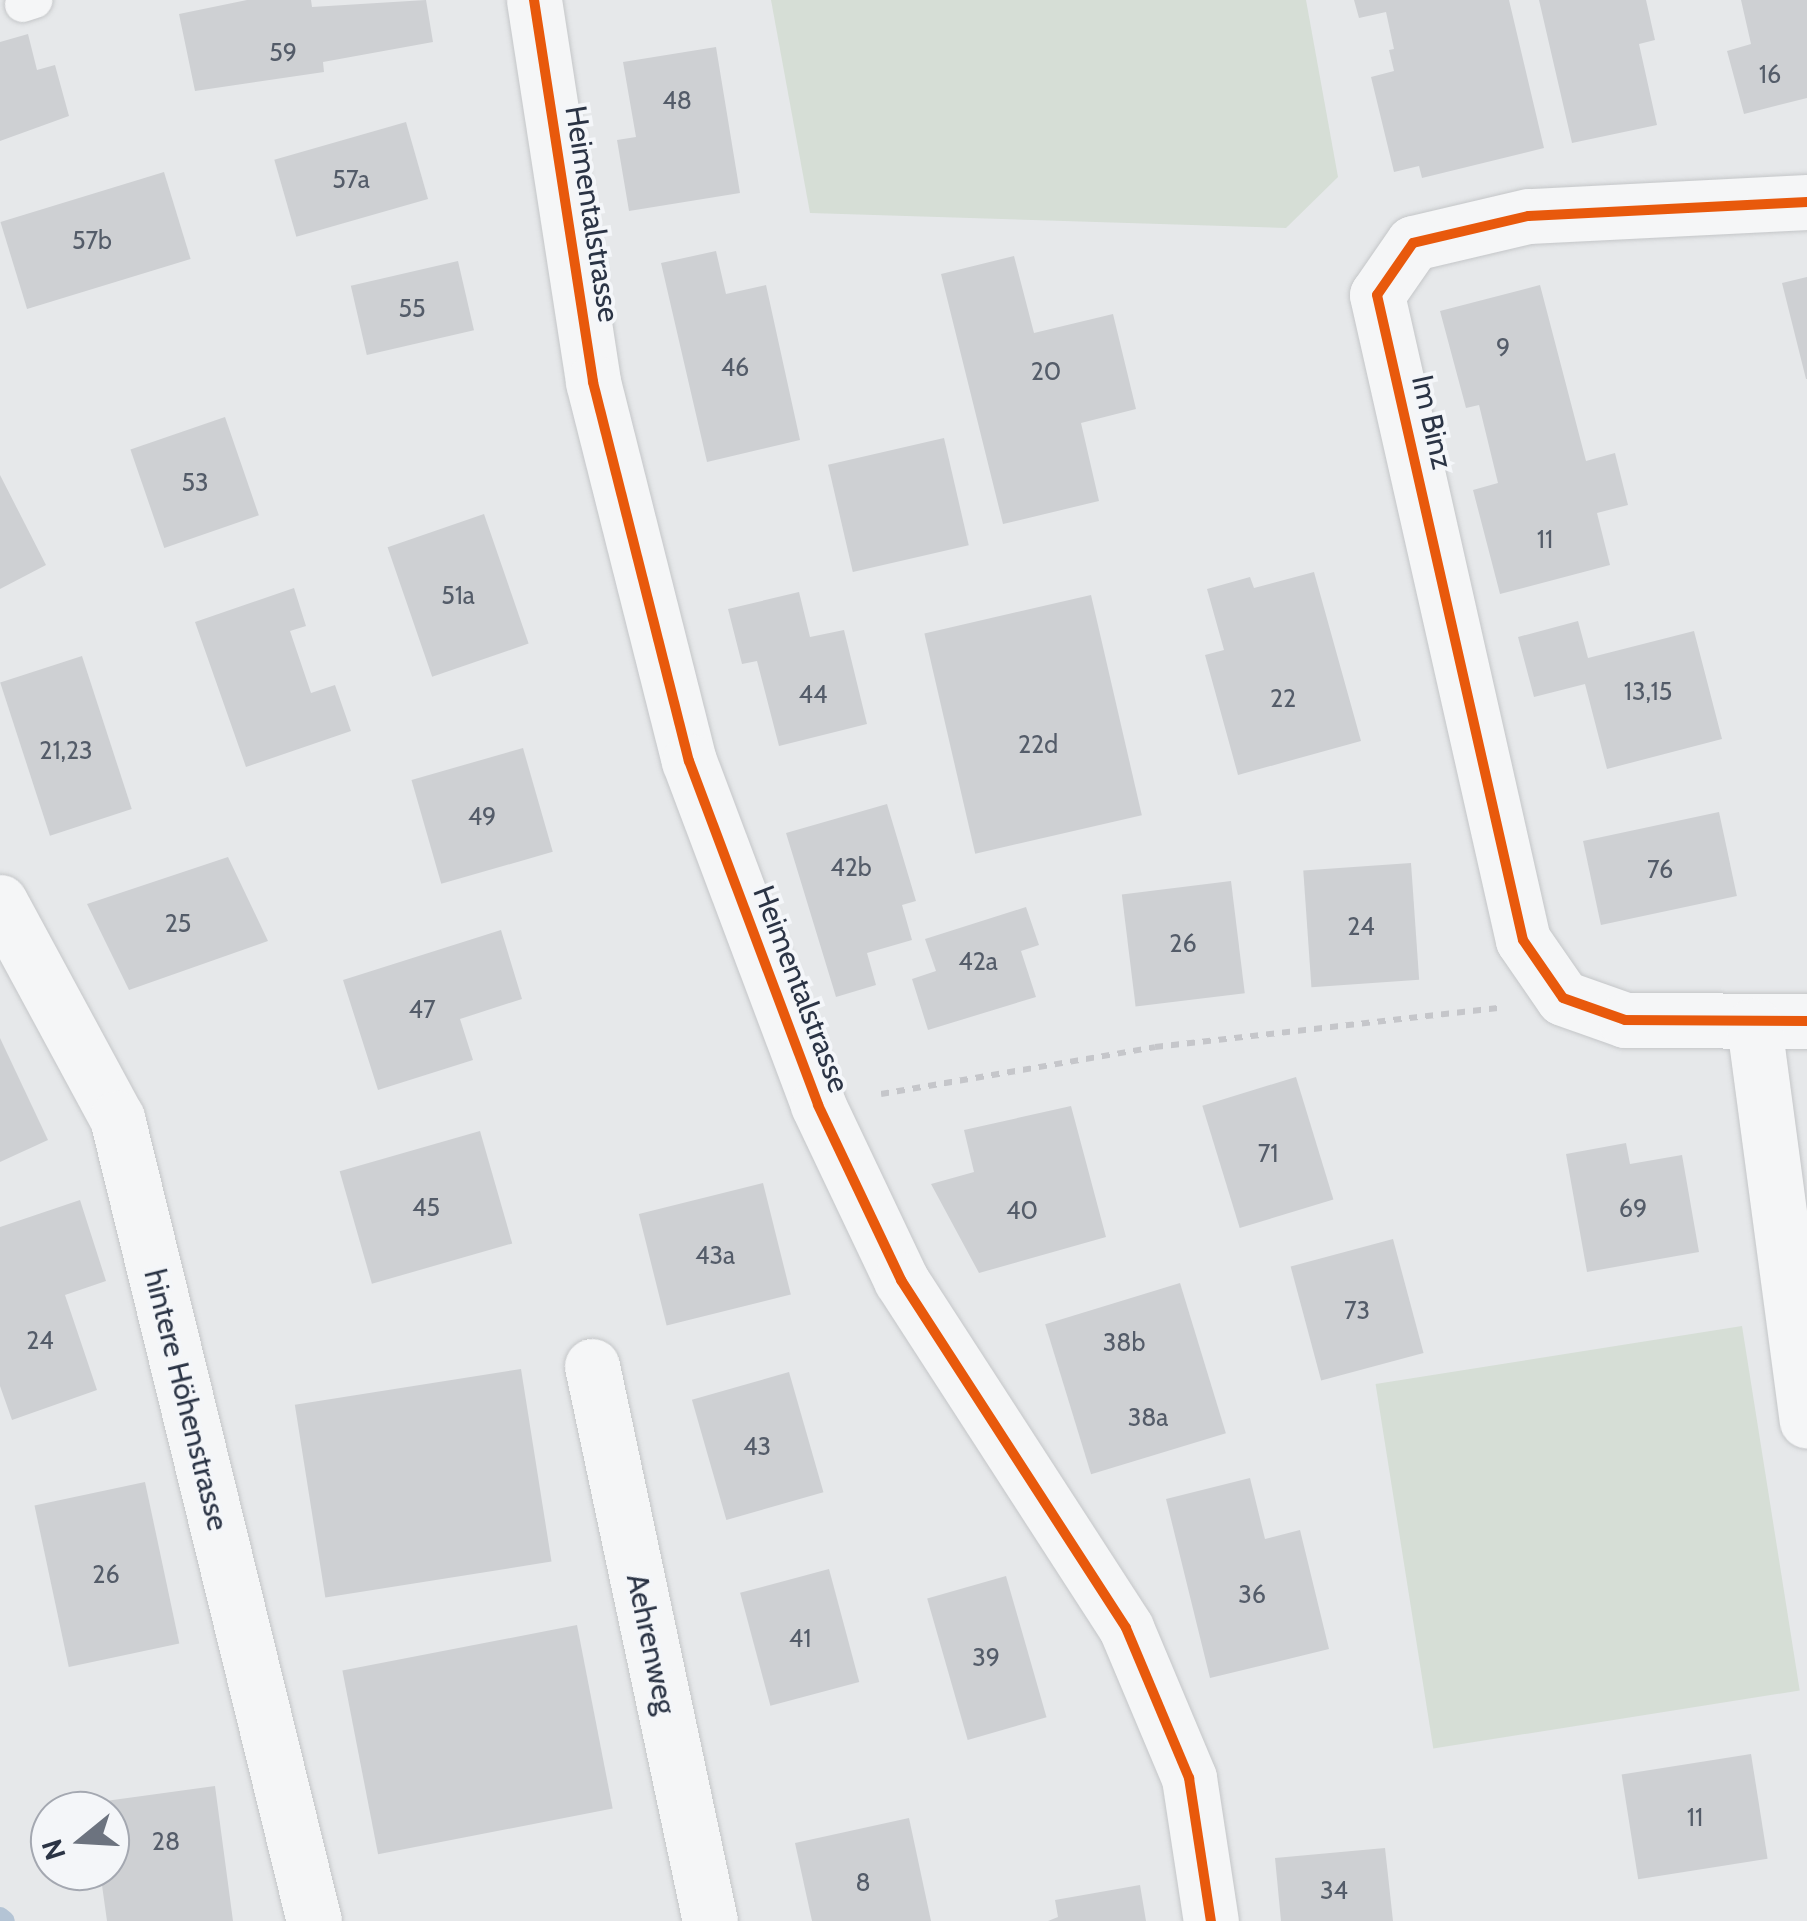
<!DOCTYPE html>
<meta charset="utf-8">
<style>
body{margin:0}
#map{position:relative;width:1807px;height:1921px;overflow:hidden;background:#e6e8ea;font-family:Cabin,sans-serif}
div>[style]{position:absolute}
.green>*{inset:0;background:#d6ded6;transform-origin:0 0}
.stream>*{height:20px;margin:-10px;padding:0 10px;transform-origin:10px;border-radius:10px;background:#b4c4d5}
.building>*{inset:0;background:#ced0d3;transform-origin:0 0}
.path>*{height:6px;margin-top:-3px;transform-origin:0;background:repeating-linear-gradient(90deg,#c5c6ca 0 8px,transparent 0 16px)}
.roads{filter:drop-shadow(0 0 2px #c4c6c8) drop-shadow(0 0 2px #c4c6c8)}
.lane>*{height:35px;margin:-17.5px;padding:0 17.5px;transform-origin:17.5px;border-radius:17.5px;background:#f5f6f7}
.street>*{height:55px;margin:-27.5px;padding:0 27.5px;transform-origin:27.5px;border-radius:27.5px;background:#f5f6f7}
.cycleway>*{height:10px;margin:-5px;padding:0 5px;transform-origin:5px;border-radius:5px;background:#e8590c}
span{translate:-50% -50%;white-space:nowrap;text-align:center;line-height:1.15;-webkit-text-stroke:8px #f4f6f9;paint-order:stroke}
.number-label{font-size:25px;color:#545c69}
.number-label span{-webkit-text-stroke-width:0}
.street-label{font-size:30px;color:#2b3445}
.north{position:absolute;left:30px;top:1791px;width:100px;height:100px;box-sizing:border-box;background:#f4f6f9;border:2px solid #a4a8b1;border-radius:50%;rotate:252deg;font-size:28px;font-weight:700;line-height:40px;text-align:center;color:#2b3445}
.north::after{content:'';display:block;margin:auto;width:35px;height:45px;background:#6c737f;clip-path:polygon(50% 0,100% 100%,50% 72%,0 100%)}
</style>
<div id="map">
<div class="green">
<i style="clip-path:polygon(771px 0,1306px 0,1338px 177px,1286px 228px,810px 213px)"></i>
<i style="left:1742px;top:1326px;width:369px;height:371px;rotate:81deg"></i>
</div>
<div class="stream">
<i style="left:0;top:1917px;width:6px;rotate:39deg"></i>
</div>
<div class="building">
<i style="clip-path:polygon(247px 0,311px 0,312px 7px,426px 0,433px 42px,323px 62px,324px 72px,195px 91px,179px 14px)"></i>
<i style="clip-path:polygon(1354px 0,1509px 0,1544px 148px,1422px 178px,1419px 166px,1394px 172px,1371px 77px,1394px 71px,1389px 50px,1394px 49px,1386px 12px,1359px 18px)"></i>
<i style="clip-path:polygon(1539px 0,1646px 0,1655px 40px,1639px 44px,1657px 125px,1572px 143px)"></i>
<i style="clip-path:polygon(1741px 0,1807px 0,1807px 98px,1744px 114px,1727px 51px,1751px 44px)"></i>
<i style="clip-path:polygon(28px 34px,37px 70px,55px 65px,69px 116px,0 141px,0 42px)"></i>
<i style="clip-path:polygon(716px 47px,740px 193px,629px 211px,617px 140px,636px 137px,623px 62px)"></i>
<i style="left:406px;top:122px;width:80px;height:137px;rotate:74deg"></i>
<i style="left:164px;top:172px;width:91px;height:171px;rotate:73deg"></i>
<i style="clip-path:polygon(716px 251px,726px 294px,766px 285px,800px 440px,707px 462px,661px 263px)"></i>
<i style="clip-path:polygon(1014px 256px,1034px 333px,1113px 314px,1136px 409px,1081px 423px,1099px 501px,1003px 524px,941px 274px)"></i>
<i style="left:458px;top:261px;width:71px;height:110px;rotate:77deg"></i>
<i style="clip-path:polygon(1807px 277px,1807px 379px,1806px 379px,1782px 283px)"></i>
<i style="clip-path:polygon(1540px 285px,1586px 461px,1615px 453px,1628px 505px,1597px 513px,1610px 565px,1500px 594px,1473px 490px,1498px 483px,1479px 405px,1466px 408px,1440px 311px)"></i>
<i style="left:225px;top:417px;width:104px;height:100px;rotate:71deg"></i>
<i style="left:944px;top:438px;width:110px;height:119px;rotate:77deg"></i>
<i style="clip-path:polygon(0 475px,46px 565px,0 589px)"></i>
<i style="left:484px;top:514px;width:137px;height:102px;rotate:71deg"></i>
<i style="clip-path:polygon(1314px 572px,1361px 741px,1238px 775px,1205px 655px,1224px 650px,1207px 589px,1250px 577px,1254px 588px)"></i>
<i style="clip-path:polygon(294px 588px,306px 626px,290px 631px,311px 693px,335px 685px,351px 731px,246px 767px,195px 622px)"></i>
<i style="clip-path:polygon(799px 592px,810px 637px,844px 630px,867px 724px,779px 746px,757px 661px,742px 664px,728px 609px)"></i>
<i style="left:1091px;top:595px;width:226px;height:171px;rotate:77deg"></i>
<i style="clip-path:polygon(1578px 621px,1588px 658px,1694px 631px,1722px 739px,1607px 769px,1585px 684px,1534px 697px,1518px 637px)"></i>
<i style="left:82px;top:656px;width:161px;height:86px;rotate:72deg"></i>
<i style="left:523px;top:748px;width:108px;height:116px;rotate:74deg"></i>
<i style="clip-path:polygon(887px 804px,916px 901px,902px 905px,912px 940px,867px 953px,876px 985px,836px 997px,786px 833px)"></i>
<i style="left:1719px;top:812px;width:86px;height:139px;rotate:78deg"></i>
<i style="clip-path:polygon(228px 857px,268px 941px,129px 990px,87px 904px)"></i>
<i style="left:1411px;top:863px;width:117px;height:108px;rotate:86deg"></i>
<i style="left:1231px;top:881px;width:113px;height:110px;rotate:83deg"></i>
<i style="clip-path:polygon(1026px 907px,1039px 945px,1021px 951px,1036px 997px,928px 1030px,912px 979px,936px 971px,925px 939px)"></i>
<i style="clip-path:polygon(501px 930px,522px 999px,460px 1019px,473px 1060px,378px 1090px,343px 980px)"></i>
<i style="clip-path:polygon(0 1038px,48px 1140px,0 1162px)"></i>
<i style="left:1296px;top:1077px;width:128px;height:98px;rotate:73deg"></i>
<i style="clip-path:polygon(1071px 1106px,1106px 1237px,979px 1273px,931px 1184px,974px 1172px,964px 1130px)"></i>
<i style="left:480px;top:1131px;width:117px;height:146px;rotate:74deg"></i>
<i style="clip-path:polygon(1626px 1143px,1630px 1164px,1682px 1155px,1699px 1252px,1587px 1272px,1566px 1154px)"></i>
<i style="left:763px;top:1183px;width:115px;height:128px;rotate:76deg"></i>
<i style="clip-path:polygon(80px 1200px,106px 1281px,65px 1295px,97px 1390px,12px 1420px,0 1386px,0 1227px)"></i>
<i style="left:1393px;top:1239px;width:118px;height:106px;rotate:75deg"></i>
<i style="left:1180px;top:1283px;width:157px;height:141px;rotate:73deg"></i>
<i style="left:521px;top:1369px;width:195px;height:229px;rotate:81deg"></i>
<i style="left:789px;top:1372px;width:125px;height:101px;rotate:74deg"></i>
<i style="clip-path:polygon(1250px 1478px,1265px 1539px,1300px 1530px,1329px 1649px,1210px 1678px,1166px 1499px)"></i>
<i style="left:145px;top:1482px;width:165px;height:113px;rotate:78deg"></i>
<i style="left:829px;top:1569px;width:117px;height:92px;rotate:75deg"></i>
<i style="left:1006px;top:1576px;width:147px;height:82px;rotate:74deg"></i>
<i style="left:577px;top:1625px;width:187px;height:239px;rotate:79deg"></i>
<i style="left:1751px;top:1754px;width:106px;height:131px;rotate:81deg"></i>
<i style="clip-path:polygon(215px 1786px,233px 1921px,107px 1921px,100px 1871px,110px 1871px,110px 1811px,92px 1811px,91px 1803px)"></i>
<i style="clip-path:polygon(909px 1818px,931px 1921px,812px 1921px,795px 1843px)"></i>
<i style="clip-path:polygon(1385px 1848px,1393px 1921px,1281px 1921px,1275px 1858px)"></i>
<i style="clip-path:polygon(1140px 1885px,1146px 1921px,1048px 1921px,1058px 1917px,1055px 1900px)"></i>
</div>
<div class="path">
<i style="left:881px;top:1094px;width:278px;rotate:-9.7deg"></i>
<i style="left:1155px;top:1047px;width:345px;rotate:-6.5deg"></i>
</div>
<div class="roads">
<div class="lane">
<i style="left:22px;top:4px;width:13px;rotate:-18deg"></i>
</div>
<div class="street">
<i style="left:534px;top:0;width:387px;rotate:81.2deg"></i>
<i style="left:593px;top:382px;width:391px;rotate:75.8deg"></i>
<i style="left:689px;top:761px;width:367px;rotate:69.4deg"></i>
<i style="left:818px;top:1105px;width:194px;rotate:64.6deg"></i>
<i style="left:901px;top:1280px;width:414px;rotate:57.1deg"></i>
<i style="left:1126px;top:1628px;width:163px;rotate:67.2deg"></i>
<i style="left:1189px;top:1778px;width:145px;rotate:81.3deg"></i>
<i style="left:1807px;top:202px;width:279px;rotate:177.1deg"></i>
<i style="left:1528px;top:216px;width:118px;rotate:166.8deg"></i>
<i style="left:1413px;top:243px;width:63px;rotate:124.7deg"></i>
<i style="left:1377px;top:295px;width:661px;rotate:77.25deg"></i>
<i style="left:1523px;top:940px;width:70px;rotate:55.4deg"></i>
<i style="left:1563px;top:998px;width:66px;rotate:19.5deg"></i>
<i style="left:1625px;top:1020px;width:182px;rotate:0.3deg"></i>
<i style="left:0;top:902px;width:246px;rotate:61.6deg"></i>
<i style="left:117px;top:1118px;width:827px;rotate:76.22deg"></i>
<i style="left:1754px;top:1025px;width:399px;rotate:82.4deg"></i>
<i style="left:592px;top:1366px;width:567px;rotate:78deg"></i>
</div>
</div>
<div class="cycleway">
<i style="left:534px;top:0;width:387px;rotate:81.2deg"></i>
<i style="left:593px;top:382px;width:391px;rotate:75.8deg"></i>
<i style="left:689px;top:761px;width:367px;rotate:69.4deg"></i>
<i style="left:818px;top:1105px;width:194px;rotate:64.6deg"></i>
<i style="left:901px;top:1280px;width:414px;rotate:57.1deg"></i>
<i style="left:1126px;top:1628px;width:163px;rotate:67.2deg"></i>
<i style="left:1189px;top:1778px;width:145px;rotate:81.3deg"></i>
<i style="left:1807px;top:202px;width:279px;rotate:177.1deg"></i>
<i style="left:1528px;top:216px;width:118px;rotate:166.8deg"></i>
<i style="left:1413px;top:243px;width:63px;rotate:124.7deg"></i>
<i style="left:1377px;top:295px;width:661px;rotate:77.25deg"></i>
<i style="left:1523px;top:940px;width:70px;rotate:55.4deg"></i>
<i style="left:1563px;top:998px;width:66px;rotate:19.5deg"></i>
<i style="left:1625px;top:1020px;width:182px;rotate:0.3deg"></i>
</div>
<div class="number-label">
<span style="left:283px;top:52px">59</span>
<span style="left:1770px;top:74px">16</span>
<span style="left:677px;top:100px">48</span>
<span style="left:351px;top:179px">57a</span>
<span style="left:92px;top:240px">57b</span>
<span style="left:412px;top:308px">55</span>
<span style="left:1503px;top:347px">9</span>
<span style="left:735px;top:367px">46</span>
<span style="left:1046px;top:371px">20</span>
<span style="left:195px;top:482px">53</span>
<span style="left:1545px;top:539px">11</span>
<span style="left:458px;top:595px">51a</span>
<span style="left:1648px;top:691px">13,15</span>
<span style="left:813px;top:694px">44</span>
<span style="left:1283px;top:698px">22</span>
<span style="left:1038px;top:744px">22d</span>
<span style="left:66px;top:750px">21,23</span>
<span style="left:482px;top:816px">49</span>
<span style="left:851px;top:867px">42b</span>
<span style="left:1660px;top:869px">76</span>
<span style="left:178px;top:923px">25</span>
<span style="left:1361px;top:926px">24</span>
<span style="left:1183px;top:943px">26</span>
<span style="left:978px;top:961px">42a</span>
<span style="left:422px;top:1009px">47</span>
<span style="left:1268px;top:1153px">71</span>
<span style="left:426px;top:1207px">45</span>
<span style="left:1633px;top:1208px">69</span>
<span style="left:1022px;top:1210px">40</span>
<span style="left:715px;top:1255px">43a</span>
<span style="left:1357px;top:1310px">73</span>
<span style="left:40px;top:1340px">24</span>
<span style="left:1124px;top:1342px">38b</span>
<span style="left:1148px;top:1417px">38a</span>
<span style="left:757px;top:1446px">43</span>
<span style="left:106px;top:1574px">26</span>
<span style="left:1252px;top:1594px">36</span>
<span style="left:800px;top:1638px">41</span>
<span style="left:986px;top:1657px">39</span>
<span style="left:1695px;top:1817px">11</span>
<span style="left:166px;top:1841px">28</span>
<span style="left:863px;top:1882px">8</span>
<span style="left:1334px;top:1890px">34</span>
</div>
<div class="street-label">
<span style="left:592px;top:214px;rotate:81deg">Heimentalstrasse</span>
<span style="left:1432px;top:422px;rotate:77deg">Im Binz</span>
<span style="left:801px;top:989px;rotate:69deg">Heimentalstrasse</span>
<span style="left:186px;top:1400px;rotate:76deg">hintere Höhenstrasse</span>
<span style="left:651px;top:1644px;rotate:78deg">Aehrenweg</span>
</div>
<div class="north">N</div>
</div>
